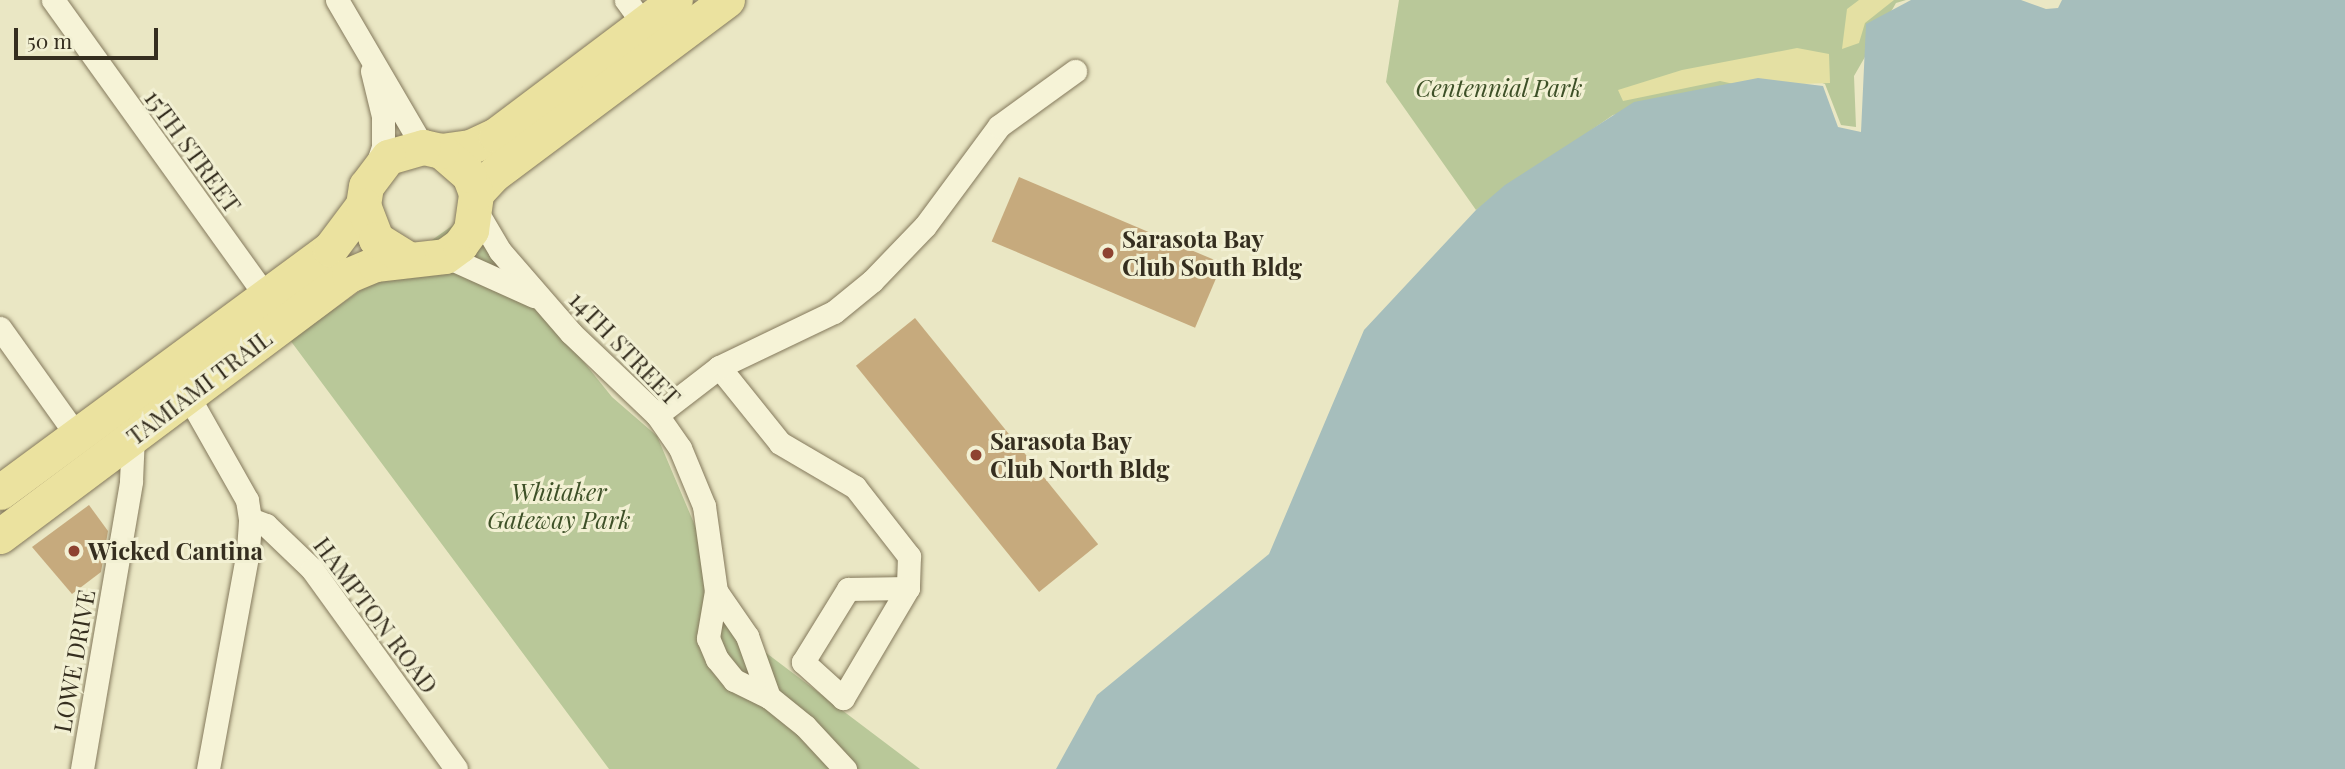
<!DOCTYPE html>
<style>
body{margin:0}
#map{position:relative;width:2345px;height:769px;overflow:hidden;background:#eae7c4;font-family:"Playfair Display",serif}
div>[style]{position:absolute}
.green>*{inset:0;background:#b9c899}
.sand>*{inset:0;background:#e4e0a3}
.water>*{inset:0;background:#a6bebc}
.building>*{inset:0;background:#c6aa7d;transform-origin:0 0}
.roads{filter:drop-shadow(0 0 2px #84795c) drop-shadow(0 0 2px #84795c)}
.street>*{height:23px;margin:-11.5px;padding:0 11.5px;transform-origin:11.5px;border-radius:11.5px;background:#f6f3d7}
.primary>*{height:35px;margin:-17.5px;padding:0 17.5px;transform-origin:17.5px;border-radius:17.5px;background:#ebe29f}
.dots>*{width:19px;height:19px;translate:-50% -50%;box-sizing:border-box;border:4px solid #f2f0d3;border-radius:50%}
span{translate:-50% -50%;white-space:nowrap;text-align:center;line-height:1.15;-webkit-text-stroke:6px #f2f0d3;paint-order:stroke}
.park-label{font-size:24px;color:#3d5027;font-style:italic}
.street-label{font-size:24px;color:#352e1f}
.poi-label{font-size:24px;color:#352e1f;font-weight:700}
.left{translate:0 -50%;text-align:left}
.scale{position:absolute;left:14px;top:28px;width:144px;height:32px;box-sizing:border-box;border:4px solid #352e1f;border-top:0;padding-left:9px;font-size:21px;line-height:24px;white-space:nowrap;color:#352e1f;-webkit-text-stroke:5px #f2f0d3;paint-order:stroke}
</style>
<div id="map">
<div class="green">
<i style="clip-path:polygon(1399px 0,1906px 0,1896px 3px,1854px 76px,1856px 127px,1841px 125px,1825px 84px,1807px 77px,1613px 115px,1476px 210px,1386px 82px)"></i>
<i style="clip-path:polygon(466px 216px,612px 397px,657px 436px,741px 634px,920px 769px,609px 769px,290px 340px)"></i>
</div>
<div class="sand">
<i style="clip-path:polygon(1859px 0,1894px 0,1865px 23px,1859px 43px,1842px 49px,1847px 9px)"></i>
<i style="clip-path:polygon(1797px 48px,1829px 54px,1830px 83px,1743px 86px,1720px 81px,1623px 101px,1618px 90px,1682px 70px)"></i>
</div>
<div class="water">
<i style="clip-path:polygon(1911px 0,2021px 0,2046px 9px,2058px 8px,2062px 0,2345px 0,2345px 769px,1056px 769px,1097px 695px,1269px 554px,1364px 330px,1476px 210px,1505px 185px,1634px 102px,1758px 78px,1823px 86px,1838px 127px,1861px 132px,1866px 24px)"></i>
</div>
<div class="building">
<i style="left:1019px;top:177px;width:221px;height:70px;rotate:23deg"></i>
<i style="left:915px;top:318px;width:291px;height:76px;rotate:51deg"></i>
<i style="clip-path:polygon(89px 505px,108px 531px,101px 572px,72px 594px,32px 547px)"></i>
</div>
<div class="roads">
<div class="street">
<i style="left:53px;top:0;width:367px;rotate:54.3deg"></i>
<i style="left:337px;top:0;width:170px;rotate:59.7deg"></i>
<i style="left:626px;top:0;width:29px;rotate:54deg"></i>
<i style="left:372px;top:71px;width:46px;rotate:76.3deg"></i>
<i style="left:383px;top:116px;width:31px;rotate:90deg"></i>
<i style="left:383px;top:147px;width:21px;rotate:109deg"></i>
<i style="left:477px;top:212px;width:45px;rotate:59.5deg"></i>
<i style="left:500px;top:251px;width:108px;rotate:49.1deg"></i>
<i style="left:571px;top:333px;width:119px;rotate:43.6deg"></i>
<i style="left:657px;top:415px;width:40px;rotate:55.1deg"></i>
<i style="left:680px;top:448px;width:63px;rotate:67.5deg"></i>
<i style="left:704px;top:506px;width:86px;rotate:82deg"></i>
<i style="left:716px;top:591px;width:55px;rotate:55.4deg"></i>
<i style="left:747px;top:636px;width:65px;rotate:70.2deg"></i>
<i style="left:445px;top:256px;width:98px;rotate:24.2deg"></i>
<i style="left:0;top:328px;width:133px;rotate:54.5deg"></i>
<i style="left:719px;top:367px;width:97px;rotate:51.2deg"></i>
<i style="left:780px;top:443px;width:87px;rotate:30.4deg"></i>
<i style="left:855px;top:487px;width:88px;rotate:52deg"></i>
<i style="left:909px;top:556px;width:32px;rotate:92deg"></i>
<i style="left:908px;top:588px;width:128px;rotate:120.6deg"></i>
<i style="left:843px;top:698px;width:54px;rotate:-138deg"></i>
<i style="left:803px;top:662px;width:86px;rotate:-58.3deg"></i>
<i style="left:848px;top:589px;width:60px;rotate:-1deg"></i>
<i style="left:187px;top:394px;width:122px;rotate:60.5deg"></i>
<i style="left:247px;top:500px;width:19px;rotate:81deg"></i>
<i style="left:250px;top:519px;width:17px;rotate:21deg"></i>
<i style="left:266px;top:525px;width:64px;rotate:43.7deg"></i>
<i style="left:312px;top:569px;width:246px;rotate:54.2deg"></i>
<i style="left:657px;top:415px;width:78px;rotate:-37.7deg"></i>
<i style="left:719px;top:367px;width:127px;rotate:-25.6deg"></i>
<i style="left:834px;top:312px;width:49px;rotate:-39.2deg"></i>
<i style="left:872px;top:281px;width:76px;rotate:-46.1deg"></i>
<i style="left:925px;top:226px;width:124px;rotate:-53.5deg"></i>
<i style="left:999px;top:126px;width:94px;rotate:-35.9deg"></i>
<i style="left:716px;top:591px;width:48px;rotate:99.7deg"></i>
<i style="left:708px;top:638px;width:23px;rotate:67deg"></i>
<i style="left:717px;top:659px;width:27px;rotate:51deg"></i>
<i style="left:734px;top:680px;width:39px;rotate:26deg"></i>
<i style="left:769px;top:697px;width:46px;rotate:38.9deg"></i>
<i style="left:805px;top:726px;width:59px;rotate:47.1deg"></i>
<i style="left:82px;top:769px;width:292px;rotate:-80.3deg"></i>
<i style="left:131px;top:481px;width:45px;rotate:-87.5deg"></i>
<i style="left:208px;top:769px;width:223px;rotate:-79.6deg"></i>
<i style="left:248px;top:550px;width:31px;rotate:-86deg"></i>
</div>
<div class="primary">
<i style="left:441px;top:151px;width:29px;rotate:-8deg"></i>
<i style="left:470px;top:147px;width:29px;rotate:-25deg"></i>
<i style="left:496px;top:135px;width:224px;rotate:-37deg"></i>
<i style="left:476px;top:193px;width:26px;rotate:-47deg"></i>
<i style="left:494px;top:174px;width:291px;rotate:-36.8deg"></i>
<i style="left:0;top:492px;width:410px;rotate:-36.4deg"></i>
<i style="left:330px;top:249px;width:55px;rotate:-53.1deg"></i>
<i style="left:0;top:536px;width:436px;rotate:-36.8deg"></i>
<i style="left:349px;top:275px;width:28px;rotate:-23deg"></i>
<i style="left:375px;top:264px;width:70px;rotate:-6.5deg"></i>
<i style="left:445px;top:256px;width:19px;rotate:-36deg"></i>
<i style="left:460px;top:245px;width:19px;rotate:-54deg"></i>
<i style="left:471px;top:230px;width:37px;rotate:-82deg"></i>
<i style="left:476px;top:193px;width:19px;rotate:-111deg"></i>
<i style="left:469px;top:175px;width:37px;rotate:-139deg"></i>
<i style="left:441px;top:151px;width:18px;rotate:-167deg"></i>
<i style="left:423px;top:147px;width:36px;rotate:164deg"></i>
<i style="left:388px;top:157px;width:36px;rotate:127deg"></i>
<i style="left:366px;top:186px;width:19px;rotate:99deg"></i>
<i style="left:363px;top:205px;width:36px;rotate:69deg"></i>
<i style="left:376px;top:239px;width:38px;rotate:32deg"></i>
</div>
</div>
<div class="dots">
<i style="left:1108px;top:253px;background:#8e4331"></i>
<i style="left:976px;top:455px;background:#8e4331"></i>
<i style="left:74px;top:551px;background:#8e4331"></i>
</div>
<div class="park-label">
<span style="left:1499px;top:88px">Centennial Park</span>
<span style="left:559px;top:506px">Whitaker<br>Gateway Park</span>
</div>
<div class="street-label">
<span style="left:193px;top:151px;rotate:54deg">15TH STREET</span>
<span style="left:625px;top:348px;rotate:46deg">14TH STREET</span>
<span style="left:199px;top:387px;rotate:-37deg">TAMIAMI TRAIL</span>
<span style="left:376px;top:615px;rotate:53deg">HAMPTON ROAD</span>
<span style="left:74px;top:661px;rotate:-80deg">LOWE DRIVE</span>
</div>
<div class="poi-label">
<span class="left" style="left:1122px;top:253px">Sarasota Bay<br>Club South Bldg</span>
<span class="left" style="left:990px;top:455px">Sarasota Bay<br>Club North Bldg</span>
<span class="left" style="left:88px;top:551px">Wicked Cantina</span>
</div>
<div class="scale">50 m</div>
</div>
